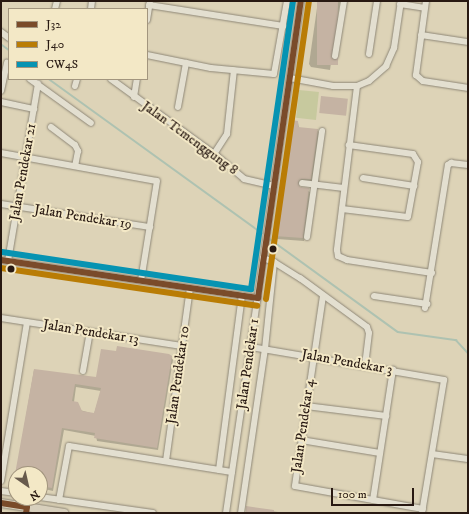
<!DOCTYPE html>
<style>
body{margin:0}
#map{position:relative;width:469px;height:514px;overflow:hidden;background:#ddd3b7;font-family:"IM FELL DW Pica",serif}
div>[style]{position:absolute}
.green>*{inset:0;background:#c7c99e;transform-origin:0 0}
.shadow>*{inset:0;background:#0003}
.stream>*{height:1.5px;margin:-0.75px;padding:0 0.75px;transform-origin:0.75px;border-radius:0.75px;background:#aec2b1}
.building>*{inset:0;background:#c5b3a3;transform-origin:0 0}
.roads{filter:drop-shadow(0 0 1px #8e8777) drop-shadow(0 0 1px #8e8777)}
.minor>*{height:6px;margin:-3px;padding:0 3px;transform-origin:3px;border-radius:3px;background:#e3dfd0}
.major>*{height:8px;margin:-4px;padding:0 4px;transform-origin:4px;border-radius:4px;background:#d7cfbc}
.bus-1>*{height:6px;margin:-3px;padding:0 3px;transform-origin:3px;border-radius:3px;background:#7a4b2a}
.bus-2>*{height:6px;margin:-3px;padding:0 3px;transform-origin:3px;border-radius:3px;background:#b97c05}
.bus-3>*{height:6px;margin:-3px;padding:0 3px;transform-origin:3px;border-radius:3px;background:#0693b2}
.dots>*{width:11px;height:11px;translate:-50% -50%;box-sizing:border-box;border:2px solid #f3e8c6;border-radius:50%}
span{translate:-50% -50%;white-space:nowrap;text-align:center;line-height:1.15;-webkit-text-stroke:4px #f3e8c6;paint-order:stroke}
.street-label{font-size:14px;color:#281912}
.frame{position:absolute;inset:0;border:2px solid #281912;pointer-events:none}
.legend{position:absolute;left:8px;top:8px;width:140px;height:72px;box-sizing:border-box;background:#f3e8c6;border:1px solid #a2957e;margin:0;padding:5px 7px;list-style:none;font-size:12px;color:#281912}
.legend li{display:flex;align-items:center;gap:8px;height:20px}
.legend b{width:20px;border:1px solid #a2957e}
.north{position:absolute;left:8px;top:466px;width:40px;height:40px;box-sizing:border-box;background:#f3e8c6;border:1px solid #a2957e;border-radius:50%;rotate:146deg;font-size:11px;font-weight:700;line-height:16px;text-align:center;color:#281912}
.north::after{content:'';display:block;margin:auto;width:14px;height:18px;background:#675a4c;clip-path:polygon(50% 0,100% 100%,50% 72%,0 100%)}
.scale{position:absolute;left:331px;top:488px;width:83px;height:18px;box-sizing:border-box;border:2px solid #281912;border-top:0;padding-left:5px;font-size:12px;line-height:14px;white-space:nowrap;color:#281912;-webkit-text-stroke:3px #f3e8c6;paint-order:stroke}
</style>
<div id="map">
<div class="green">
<i style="left:299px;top:90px;width:20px;height:28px;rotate:6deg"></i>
</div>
<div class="shadow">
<i style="clip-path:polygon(318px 1px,340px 1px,330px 70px,311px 67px,309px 64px)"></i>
<i style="clip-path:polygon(298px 122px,299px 128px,317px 130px,319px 133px,312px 182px,302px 181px,299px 186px,310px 192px,304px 241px,277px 239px,275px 236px)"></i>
<i style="clip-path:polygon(evenodd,171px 357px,173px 360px,158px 450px,97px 441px,96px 436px,64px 430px,53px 491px,40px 488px,40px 474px,16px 474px,34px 370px,97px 378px,171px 357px,76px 387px,101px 391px,94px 414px,80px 410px,74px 402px,76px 387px)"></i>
<i style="clip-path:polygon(247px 508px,286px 513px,246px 513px)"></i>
</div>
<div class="stream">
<i style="left:1px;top:44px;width:10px;rotate:37deg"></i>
<i style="left:49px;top:79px;width:263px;rotate:35.9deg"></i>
<i style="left:270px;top:239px;width:158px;rotate:36deg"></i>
<i style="left:398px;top:332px;width:59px;rotate:7.9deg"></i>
<i style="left:456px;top:340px;width:18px;rotate:47deg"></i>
</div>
<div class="building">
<i style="left:317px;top:1px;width:21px;height:64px"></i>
<i style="left:321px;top:96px;width:27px;height:17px;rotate:6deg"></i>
<i style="clip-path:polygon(291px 120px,298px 121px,298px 127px,318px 129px,311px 179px,301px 179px,298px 182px,300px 187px,309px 188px,303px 238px,274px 236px)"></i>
<i style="clip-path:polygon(evenodd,117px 346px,169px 354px,172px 356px,157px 448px,94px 438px,95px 433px,62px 428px,52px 488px,40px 486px,40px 474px,15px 474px,34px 369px,96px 377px,101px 349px,116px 351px,117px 346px,75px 384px,101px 388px,94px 413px,82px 411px,78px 402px,72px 401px,75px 384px)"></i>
<i style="clip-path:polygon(246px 506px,274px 510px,274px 513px,246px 513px)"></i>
</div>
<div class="roads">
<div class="minor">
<i style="left:426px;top:1px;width:75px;rotate:97.7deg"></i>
<i style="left:416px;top:75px;width:9px;rotate:41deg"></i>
<i style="left:423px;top:81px;width:46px;rotate:8.8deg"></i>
<i style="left:400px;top:4px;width:25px;rotate:9deg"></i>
<i style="left:149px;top:5px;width:136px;rotate:8.9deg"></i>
<i style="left:55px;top:9px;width:8px;rotate:-76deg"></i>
<i style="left:91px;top:9px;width:8px;rotate:-83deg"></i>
<i style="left:147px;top:20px;width:18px;rotate:-81deg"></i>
<i style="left:1px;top:32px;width:10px;rotate:37deg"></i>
<i style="left:421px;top:35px;width:48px;rotate:8.5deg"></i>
<i style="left:369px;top:54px;width:54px;rotate:-81.4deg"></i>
<i style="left:147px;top:55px;width:65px;rotate:11.5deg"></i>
<i style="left:211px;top:68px;width:63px;rotate:5.4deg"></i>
<i style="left:274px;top:74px;width:74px;rotate:-79.9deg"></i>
<i style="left:335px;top:56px;width:56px;rotate:-80.7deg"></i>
<i style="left:290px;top:78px;width:44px;rotate:10.5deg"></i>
<i style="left:333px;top:86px;width:24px"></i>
<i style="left:357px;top:86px;width:13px;rotate:-23deg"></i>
<i style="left:369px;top:81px;width:23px;rotate:-41deg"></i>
<i style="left:386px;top:66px;width:20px;rotate:-66deg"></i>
<i style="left:394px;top:48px;width:48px;rotate:-81.5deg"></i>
<i style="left:30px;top:79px;width:75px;rotate:35.8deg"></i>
<i style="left:111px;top:79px;width:131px;rotate:36deg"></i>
<i style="left:217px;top:156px;width:35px;rotate:40deg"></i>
<i style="left:244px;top:179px;width:31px;rotate:13deg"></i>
<i style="left:75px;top:86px;width:7px;rotate:-74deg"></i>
<i style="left:357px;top:86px;width:165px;rotate:97deg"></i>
<i style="left:337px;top:250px;width:6px;rotate:81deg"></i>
<i style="left:338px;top:256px;width:10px;rotate:24deg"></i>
<i style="left:347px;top:260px;width:86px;rotate:8.7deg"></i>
<i style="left:1px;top:91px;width:29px;rotate:-78deg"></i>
<i style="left:134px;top:97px;width:18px;rotate:-81deg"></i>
<i style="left:1px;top:102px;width:34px;rotate:12deg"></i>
<i style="left:178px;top:107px;width:45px;rotate:-79.7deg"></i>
<i style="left:51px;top:127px;width:30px;rotate:37deg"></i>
<i style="left:75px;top:145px;width:7px;rotate:63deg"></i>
<i style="left:78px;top:151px;width:15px;rotate:101deg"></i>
<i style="left:1px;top:153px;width:158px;rotate:10.2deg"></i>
<i style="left:157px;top:181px;width:101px;rotate:99.1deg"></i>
<i style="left:214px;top:154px;width:24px;rotate:-57deg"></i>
<i style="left:227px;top:134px;width:64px;rotate:-83.8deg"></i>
<i style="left:363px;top:178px;width:52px;rotate:8.9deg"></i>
<i style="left:302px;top:183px;width:42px;rotate:6.8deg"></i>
<i style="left:1px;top:204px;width:151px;rotate:8.8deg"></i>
<i style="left:342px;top:209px;width:66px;rotate:6.9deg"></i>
<i style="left:408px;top:217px;width:56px;rotate:-79.7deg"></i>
<i style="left:418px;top:162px;width:9px;rotate:-122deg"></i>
<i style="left:413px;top:154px;width:65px;rotate:-172deg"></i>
<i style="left:307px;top:237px;width:107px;rotate:-81.9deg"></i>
<i style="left:263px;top:258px;width:12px;rotate:20deg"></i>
<i style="left:274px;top:262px;width:31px;rotate:32deg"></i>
<i style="left:300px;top:278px;width:83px;rotate:36.2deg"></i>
<i style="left:367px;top:327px;width:6px;rotate:72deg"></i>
<i style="left:369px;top:333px;width:32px;rotate:97deg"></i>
<i style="left:1px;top:260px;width:260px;rotate:8.4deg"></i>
<i style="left:8px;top:261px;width:180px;rotate:-80.4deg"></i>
<i style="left:323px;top:296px;width:192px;rotate:98.4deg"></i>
<i style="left:295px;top:486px;width:130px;rotate:10.2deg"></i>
<i style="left:374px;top:296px;width:54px;rotate:8.6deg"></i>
<i style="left:425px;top:308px;width:145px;rotate:-80.9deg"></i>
<i style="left:448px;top:165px;width:4px;rotate:-34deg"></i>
<i style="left:451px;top:163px;width:17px;rotate:7deg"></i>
<i style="left:1px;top:318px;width:183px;rotate:8.8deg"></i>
<i style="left:251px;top:347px;width:196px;rotate:9.7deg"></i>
<i style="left:444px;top:380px;width:135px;rotate:99.4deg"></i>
<i style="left:83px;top:371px;width:40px;rotate:-80deg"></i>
<i style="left:306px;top:406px;width:81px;rotate:7.1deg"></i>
<i style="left:301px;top:440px;width:80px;rotate:9.3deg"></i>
<i style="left:432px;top:454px;width:36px;rotate:8deg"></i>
<i style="left:166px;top:461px;width:174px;rotate:-82.1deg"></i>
<i style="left:219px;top:470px;width:176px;rotate:-82.5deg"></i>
<i style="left:1px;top:481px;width:161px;rotate:-80.7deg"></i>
<i style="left:1px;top:491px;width:15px;rotate:8deg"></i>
<i style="left:40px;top:497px;width:114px;rotate:8.1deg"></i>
<i style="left:59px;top:500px;width:55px;rotate:-79.5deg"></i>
<i style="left:69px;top:446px;width:165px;rotate:9.1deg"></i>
<i style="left:373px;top:500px;width:132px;rotate:-81.3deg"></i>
<i style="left:226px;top:513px;width:517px;rotate:-81.67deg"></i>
<i style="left:241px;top:513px;width:166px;rotate:-81.7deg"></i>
<i style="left:265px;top:349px;width:87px;rotate:-84.1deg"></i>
</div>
<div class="major">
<i style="left:1px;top:503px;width:64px;rotate:9deg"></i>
</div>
</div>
<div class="bus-1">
<i style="left:1px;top:260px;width:260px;rotate:8.4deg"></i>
<i style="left:258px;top:298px;width:300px;rotate:-81.8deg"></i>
<i style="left:1px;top:503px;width:26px;rotate:9deg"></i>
<i style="left:27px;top:507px;width:6px;rotate:99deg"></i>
</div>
<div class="bus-2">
<i style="left:1px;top:268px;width:259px;rotate:8.4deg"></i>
<i style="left:266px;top:299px;width:300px;rotate:-81.8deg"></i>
</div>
<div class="bus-3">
<i style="left:2px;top:252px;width:252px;rotate:8.5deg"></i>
<i style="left:251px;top:289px;width:291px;rotate:-81.7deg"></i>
</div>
<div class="dots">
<i style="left:273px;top:249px;background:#281912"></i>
<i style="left:11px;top:269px;background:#281912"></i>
</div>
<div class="street-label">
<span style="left:190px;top:138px;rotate:36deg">Jalan Temenggung 8</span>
<span style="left:23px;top:172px;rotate:-80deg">Jalan Pendekar 21</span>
<span style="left:83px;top:217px;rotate:9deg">Jalan Pendekar 19</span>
<span style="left:91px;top:332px;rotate:9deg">Jalan Pendekar 13</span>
<span style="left:347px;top:362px;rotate:10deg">Jalan Pendekar 3</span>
<span style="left:248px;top:364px;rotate:-82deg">Jalan Pendekar 1</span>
<span style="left:178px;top:375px;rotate:-82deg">Jalan Pendekar 10</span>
<span style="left:303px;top:426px;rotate:-82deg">Jalan Pendekar 4</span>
</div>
<div class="frame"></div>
<ul class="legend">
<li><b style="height:5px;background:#7a4b2a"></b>J32</li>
<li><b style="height:5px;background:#b97c05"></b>J40</li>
<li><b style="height:5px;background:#0693b2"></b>CW4S</li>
</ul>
<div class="north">N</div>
<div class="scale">100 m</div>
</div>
